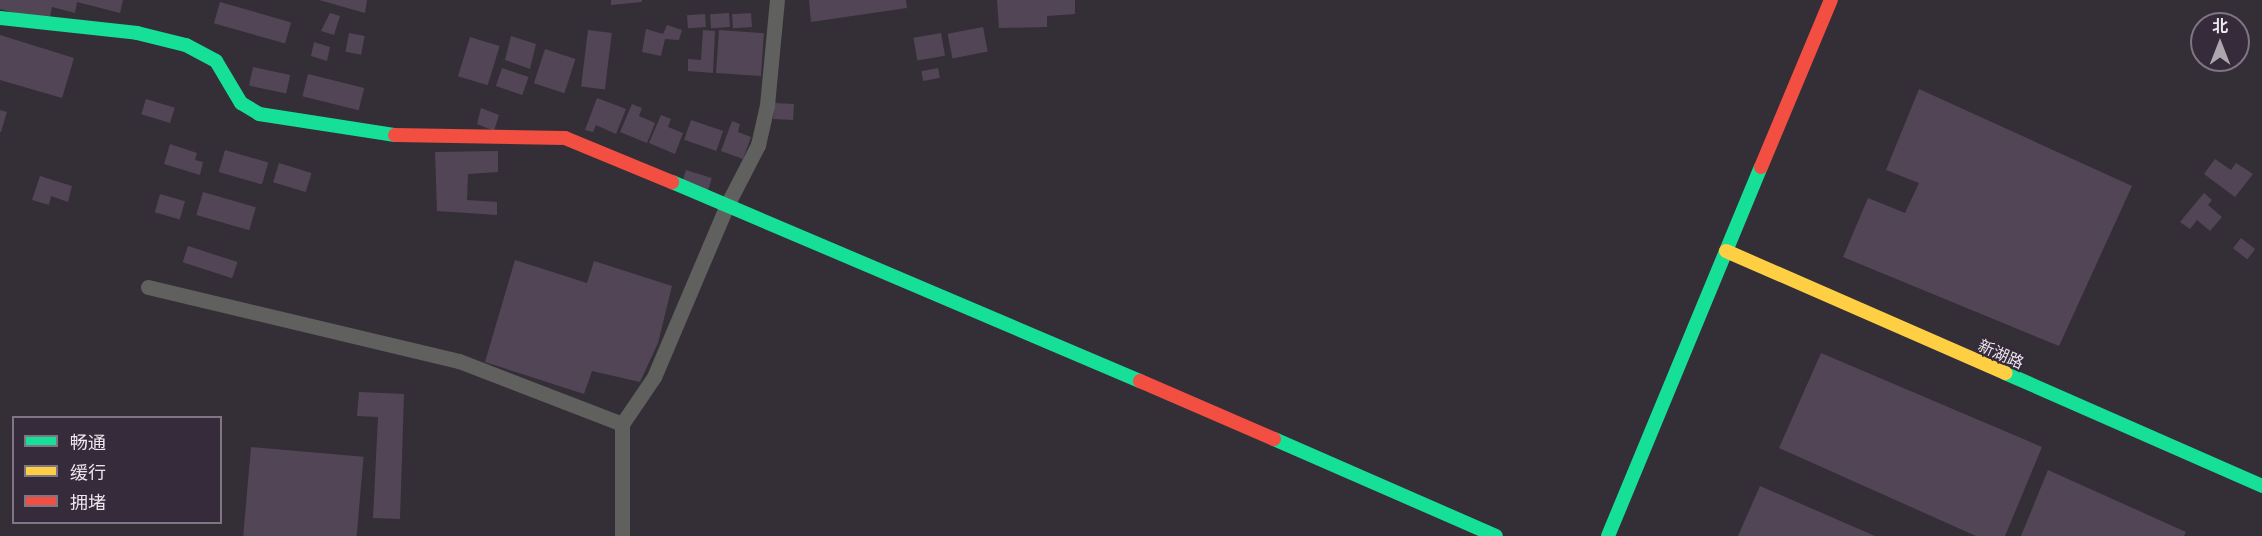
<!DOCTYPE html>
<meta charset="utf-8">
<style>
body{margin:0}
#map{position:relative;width:2262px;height:536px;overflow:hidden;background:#342e36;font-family:Merriweather,"Noto Sans SC",serif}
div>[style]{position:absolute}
.building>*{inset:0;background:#524656;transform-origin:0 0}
.street>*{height:15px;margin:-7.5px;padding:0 7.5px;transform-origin:7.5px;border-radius:7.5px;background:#60605f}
.fast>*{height:14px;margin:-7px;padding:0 7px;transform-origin:7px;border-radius:7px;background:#16e098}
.slow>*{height:14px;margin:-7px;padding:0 7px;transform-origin:7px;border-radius:7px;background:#ffcf43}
.jam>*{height:14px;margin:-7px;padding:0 7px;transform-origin:7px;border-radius:7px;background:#f24e42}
span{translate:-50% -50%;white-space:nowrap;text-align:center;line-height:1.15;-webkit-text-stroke:4.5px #352b3a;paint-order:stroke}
.street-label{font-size:16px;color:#ece6ef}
.legend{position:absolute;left:12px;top:416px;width:210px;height:108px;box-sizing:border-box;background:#352b3a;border:2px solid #7e7682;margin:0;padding:8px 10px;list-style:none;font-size:18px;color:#ece6ef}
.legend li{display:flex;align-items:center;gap:12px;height:30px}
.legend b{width:30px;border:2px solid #7e7682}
.north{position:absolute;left:2190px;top:12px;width:60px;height:60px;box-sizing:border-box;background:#352b3a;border:2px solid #7e7682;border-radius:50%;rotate:0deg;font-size:16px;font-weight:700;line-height:24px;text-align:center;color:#ece6ef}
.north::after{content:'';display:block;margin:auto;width:21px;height:27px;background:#aca6ae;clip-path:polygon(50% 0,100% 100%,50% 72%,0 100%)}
</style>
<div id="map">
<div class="building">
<i style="clip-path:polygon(0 0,123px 0,120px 13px,77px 2px,75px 13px,52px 7px,49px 22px,0 9px)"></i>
<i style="clip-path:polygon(319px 0,367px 0,365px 13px)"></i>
<i style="clip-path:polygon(611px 0,642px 0,642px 2px,611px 5px)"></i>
<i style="clip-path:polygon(809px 0,906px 0,907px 8px,811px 22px)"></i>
<i style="clip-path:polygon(997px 0,1075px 0,1075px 14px,1047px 16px,1047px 27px,999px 28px)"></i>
<i style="left:220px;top:2px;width:74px;height:22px;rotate:16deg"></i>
<i style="clip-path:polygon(330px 13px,340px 16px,334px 35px,321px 31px)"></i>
<i style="left:729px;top:13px;width:14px;height:19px;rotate:86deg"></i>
<i style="left:751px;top:13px;width:14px;height:19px;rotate:86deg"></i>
<i style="left:705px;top:14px;width:13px;height:18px;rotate:86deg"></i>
<i style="clip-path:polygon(667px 25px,682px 30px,679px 40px,665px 39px,661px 56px,642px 52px,646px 29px,663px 34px)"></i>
<i style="left:983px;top:27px;width:25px;height:36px;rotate:79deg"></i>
<i style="left:588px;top:30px;width:24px;height:57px;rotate:7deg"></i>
<i style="clip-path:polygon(703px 30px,715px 31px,713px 73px,688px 71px,688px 59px,701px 60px)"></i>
<i style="left:719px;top:30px;width:45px;height:43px;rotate:4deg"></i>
<i style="left:349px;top:33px;width:16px;height:19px;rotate:11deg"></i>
<i style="left:941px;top:33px;width:23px;height:28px;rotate:80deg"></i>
<i style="clip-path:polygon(0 35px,74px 58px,62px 98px,0 80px)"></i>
<i style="clip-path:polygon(511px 36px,536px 44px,530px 69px,505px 60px)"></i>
<i style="left:470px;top:37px;width:31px;height:41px;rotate:17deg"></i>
<i style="clip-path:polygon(314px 42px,330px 47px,327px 61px,311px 56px)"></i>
<i style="left:545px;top:49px;width:32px;height:36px;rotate:18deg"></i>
<i style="left:253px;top:67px;width:38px;height:19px;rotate:12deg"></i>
<i style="left:502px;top:68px;width:28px;height:19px;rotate:19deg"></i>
<i style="left:938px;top:68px;width:10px;height:17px;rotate:79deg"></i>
<i style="left:308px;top:74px;width:58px;height:23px;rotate:14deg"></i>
<i style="clip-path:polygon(1919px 89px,2132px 186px,2059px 346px,1843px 257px,1868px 198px,1905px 213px,1919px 183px,1886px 170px)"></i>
<i style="clip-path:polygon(597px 98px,626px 109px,616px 134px,596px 125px,593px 132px,585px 130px)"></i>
<i style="left:146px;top:99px;width:30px;height:16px;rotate:17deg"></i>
<i style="left:774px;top:103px;width:20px;height:16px;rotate:3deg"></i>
<i style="clip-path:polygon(632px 104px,642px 108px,639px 116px,655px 123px,647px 143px,620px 132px)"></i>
<i style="clip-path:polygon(481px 108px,499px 115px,494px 131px,477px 124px)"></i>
<i style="clip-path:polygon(0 110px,7px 112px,1px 132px,0 132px)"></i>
<i style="clip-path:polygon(661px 115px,671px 119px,668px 127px,683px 133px,675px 154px,649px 143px)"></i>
<i style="left:691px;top:120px;width:34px;height:21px;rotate:19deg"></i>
<i style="clip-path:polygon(732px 121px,740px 124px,738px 132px,751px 137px,743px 159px,721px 151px)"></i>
<i style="clip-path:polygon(170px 144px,197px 153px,195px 160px,203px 162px,200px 175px,164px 164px)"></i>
<i style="left:225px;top:150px;width:45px;height:23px;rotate:16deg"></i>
<i style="clip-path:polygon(498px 151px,498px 172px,468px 174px,467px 200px,497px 202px,497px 215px,437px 211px,435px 152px)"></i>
<i style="clip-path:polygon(2215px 159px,2231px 170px,2236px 163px,2253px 174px,2235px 197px,2204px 174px)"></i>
<i style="left:279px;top:163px;width:34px;height:20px;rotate:17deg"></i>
<i style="left:686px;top:170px;width:27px;height:16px;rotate:17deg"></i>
<i style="clip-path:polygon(40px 176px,72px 186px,68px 202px,51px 196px,49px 205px,32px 200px)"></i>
<i style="left:203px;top:192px;width:55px;height:24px;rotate:16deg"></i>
<i style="clip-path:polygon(2204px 193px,2212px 200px,2208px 205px,2222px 217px,2210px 231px,2197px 220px,2190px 229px,2180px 222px)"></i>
<i style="left:160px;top:194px;width:26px;height:19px;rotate:16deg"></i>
<i style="left:2241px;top:238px;width:18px;height:13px;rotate:38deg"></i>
<i style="left:188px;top:246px;width:52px;height:17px;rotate:18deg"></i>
<i style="clip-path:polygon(515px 260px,587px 283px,594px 261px,672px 286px,658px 343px,640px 382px,592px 371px,584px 394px,485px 362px)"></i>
<i style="clip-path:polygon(1821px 353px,2042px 447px,2005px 536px,1976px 536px,1779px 448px)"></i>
<i style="clip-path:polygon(359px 392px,404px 394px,400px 519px,373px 518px,378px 417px,357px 416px)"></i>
<i style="left:251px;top:447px;width:113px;height:89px;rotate:5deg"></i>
<i style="clip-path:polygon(2048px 470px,2186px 532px,2184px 536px,2021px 536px)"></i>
<i style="clip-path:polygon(1760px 486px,1875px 536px,1738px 536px)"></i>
</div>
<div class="street">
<i style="left:148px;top:287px;width:320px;rotate:13.4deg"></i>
<i style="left:459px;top:361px;width:175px;rotate:21.1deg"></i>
<i style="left:622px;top:424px;width:57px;rotate:-55.8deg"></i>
<i style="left:654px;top:377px;width:185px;rotate:-67deg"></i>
<i style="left:726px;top:207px;width:70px;rotate:-62.7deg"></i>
<i style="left:758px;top:145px;width:41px;rotate:-77.3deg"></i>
<i style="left:767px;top:105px;width:105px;rotate:-84.6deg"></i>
<i style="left:622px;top:536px;width:112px;rotate:-90deg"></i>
</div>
<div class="fast">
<i style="left:0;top:18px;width:138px;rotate:6.2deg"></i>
<i style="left:137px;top:33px;width:50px;rotate:13.8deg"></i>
<i style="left:186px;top:45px;width:34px;rotate:28deg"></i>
<i style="left:216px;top:61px;width:49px;rotate:59.2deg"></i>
<i style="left:241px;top:103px;width:21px;rotate:31deg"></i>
<i style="left:259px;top:114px;width:138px;rotate:8.8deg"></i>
<i style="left:672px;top:182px;width:509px;rotate:23.04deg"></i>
<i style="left:2005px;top:373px;width:281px;rotate:23.7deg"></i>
<i style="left:1274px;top:439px;width:242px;rotate:23.6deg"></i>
<i style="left:1608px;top:536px;width:399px;rotate:-67.5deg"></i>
</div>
<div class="slow">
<i style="left:1726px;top:251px;width:305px;rotate:23.6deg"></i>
</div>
<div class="jam">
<i style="left:395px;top:135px;width:170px;rotate:1deg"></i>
<i style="left:565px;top:138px;width:116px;rotate:22.4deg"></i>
<i style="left:1761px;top:167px;width:181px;rotate:-67.3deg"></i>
<i style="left:1140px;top:381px;width:146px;rotate:23.4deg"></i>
</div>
<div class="street-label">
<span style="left:2001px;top:354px;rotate:24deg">新湖路</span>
</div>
<ul class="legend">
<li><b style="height:8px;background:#16e098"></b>畅通</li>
<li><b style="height:8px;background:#ffcf43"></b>缓行</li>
<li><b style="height:8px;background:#f24e42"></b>拥堵</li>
</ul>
<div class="north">北</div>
</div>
